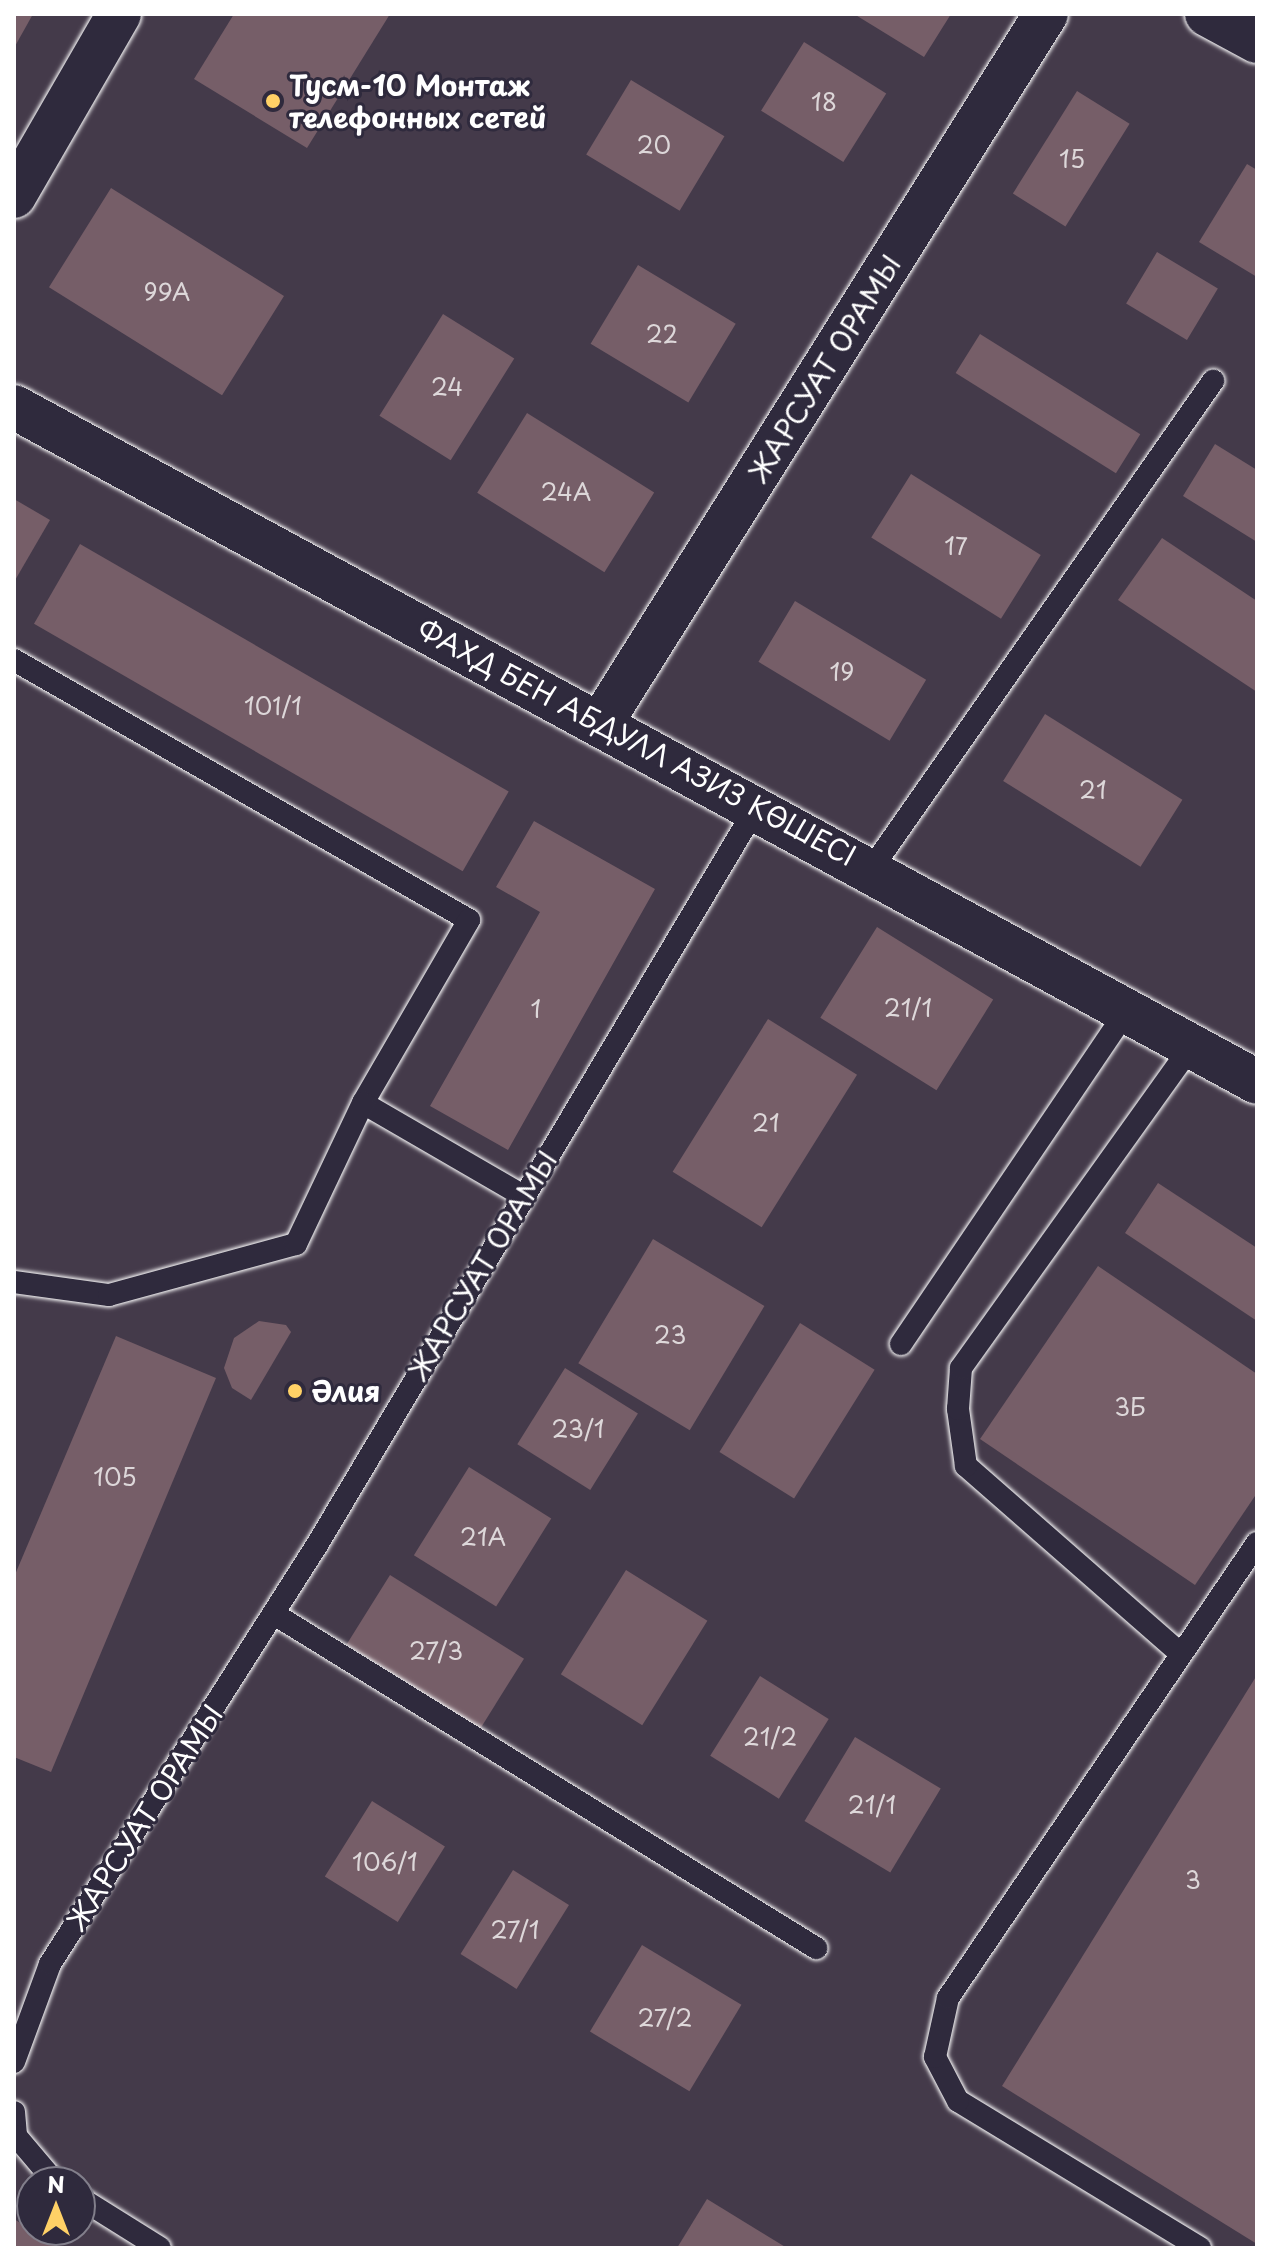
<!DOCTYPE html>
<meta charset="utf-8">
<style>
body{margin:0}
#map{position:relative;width:1271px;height:2262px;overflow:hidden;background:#443a4a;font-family:"Playpen Sans",sans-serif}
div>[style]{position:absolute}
.building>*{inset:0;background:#765e68;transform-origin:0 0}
.roads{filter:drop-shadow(0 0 2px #fff) drop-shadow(0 0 2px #fff)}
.service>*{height:22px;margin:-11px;padding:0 11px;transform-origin:11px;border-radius:11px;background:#2f2a3d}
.minor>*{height:44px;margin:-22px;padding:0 22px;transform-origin:22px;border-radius:22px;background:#2f2a3d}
.tertiary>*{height:44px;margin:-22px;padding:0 22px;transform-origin:22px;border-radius:22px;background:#2f2a3d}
.dots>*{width:22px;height:22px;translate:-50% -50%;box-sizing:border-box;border:4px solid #2f2a3d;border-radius:50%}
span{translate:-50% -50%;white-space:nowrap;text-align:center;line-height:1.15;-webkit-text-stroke:6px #2f2a3d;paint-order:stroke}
.number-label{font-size:24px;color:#ddd7d9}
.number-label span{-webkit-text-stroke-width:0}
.poi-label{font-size:28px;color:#fff;font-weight:700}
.left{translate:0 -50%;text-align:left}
.street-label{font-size:28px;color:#fff}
.frame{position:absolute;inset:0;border:16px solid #fff;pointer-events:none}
.north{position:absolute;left:16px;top:2166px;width:80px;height:80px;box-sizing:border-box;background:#2f2a3d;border:2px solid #827f8b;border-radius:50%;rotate:0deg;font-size:22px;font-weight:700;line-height:32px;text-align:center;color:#fff}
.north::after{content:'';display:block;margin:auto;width:28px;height:36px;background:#ffd166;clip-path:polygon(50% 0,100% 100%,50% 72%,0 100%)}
</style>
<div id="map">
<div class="building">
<i style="clip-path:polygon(14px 14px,33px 14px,14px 48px)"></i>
<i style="clip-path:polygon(234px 14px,390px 14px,307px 148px,194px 79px)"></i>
<i style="clip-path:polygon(854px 14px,951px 14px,924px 57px)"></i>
<i style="left:804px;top:42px;width:97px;height:81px;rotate:32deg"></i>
<i style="left:631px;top:80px;width:109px;height:87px;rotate:31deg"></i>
<i style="left:1077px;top:91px;width:62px;height:121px;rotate:32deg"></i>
<i style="clip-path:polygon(1247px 164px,1257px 170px,1257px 277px,1199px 242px)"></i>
<i style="left:111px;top:188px;width:204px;height:117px;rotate:32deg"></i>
<i style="left:1157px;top:252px;width:71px;height:60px;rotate:31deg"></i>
<i style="left:638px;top:265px;width:114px;height:92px;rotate:31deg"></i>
<i style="left:443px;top:314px;width:84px;height:120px;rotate:32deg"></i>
<i style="left:980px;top:334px;width:189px;height:46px;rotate:32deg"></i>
<i style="left:527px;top:413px;width:150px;height:94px;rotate:32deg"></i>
<i style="clip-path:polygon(1215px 444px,1257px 470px,1257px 542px,1183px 496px)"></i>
<i style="left:911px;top:474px;width:153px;height:75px;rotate:32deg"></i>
<i style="clip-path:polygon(14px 499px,50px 520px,14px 582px)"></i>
<i style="clip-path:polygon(1162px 538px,1257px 601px,1257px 692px,1118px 600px)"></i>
<i style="left:80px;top:544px;width:495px;height:92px;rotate:30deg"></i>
<i style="left:795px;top:601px;width:153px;height:71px;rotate:31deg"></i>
<i style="left:1045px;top:714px;width:162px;height:79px;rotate:32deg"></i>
<i style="clip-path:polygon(534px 821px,655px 889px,508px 1150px,430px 1106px,540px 912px,496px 887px)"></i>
<i style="left:877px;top:927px;width:137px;height:107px;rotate:32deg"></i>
<i style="left:768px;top:1019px;width:105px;height:180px;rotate:32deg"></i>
<i style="clip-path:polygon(1158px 1183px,1257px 1248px,1257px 1321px,1125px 1233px)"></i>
<i style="left:653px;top:1239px;width:130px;height:145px;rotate:31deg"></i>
<i style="clip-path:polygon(1098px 1266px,1257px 1374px,1257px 1493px,1195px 1585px,980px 1439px)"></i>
<i style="clip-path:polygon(259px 1321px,286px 1325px,291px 1332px,251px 1400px,232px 1388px,224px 1368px,234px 1338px)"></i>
<i style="left:800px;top:1323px;width:88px;height:152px;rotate:32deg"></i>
<i style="clip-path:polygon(116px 1336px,216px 1378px,51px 1772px,14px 1757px,14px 1577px)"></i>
<i style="left:565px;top:1368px;width:86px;height:90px;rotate:32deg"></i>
<i style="left:469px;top:1467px;width:97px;height:104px;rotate:32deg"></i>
<i style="left:626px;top:1570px;width:96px;height:123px;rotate:32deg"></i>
<i style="left:390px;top:1575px;width:158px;height:82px;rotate:32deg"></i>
<i style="clip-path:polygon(1257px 1675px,1257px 2244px,1002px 2086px)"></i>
<i style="left:760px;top:1676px;width:81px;height:94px;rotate:32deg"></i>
<i style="left:855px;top:1737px;width:100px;height:98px;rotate:31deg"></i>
<i style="left:372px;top:1801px;width:86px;height:89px;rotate:32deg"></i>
<i style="left:513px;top:1870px;width:66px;height:99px;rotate:32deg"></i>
<i style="left:642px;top:1945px;width:116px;height:101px;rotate:31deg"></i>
<i style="clip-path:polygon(707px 2199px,787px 2248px,677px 2248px)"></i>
<i style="clip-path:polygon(14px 2219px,61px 2248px,14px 2248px)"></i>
</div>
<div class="roads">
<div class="service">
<i style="left:14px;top:660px;width:524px;rotate:29.74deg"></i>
<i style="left:469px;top:920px;width:211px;rotate:120.1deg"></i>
<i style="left:363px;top:1103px;width:184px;rotate:30.1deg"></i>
<i style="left:872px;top:868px;width:595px;rotate:-55deg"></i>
<i style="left:14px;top:1282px;width:96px;rotate:7.8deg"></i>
<i style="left:109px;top:1295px;width:194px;rotate:-15.3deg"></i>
<i style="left:296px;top:1244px;width:156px;rotate:-64.6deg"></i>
<i style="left:901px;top:1344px;width:407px;rotate:-55.9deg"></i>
<i style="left:274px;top:1614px;width:637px;rotate:31.64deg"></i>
<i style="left:1181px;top:1654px;width:286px;rotate:-138.8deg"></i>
<i style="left:966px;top:1466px;width:58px;rotate:-98deg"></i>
<i style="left:958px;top:1409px;width:41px;rotate:-85.8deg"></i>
<i style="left:961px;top:1368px;width:398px;rotate:-54.4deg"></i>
<i style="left:14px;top:2062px;width:104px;rotate:-69.8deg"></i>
<i style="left:50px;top:1964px;width:497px;rotate:-57.5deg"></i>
<i style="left:317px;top:1545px;width:860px;rotate:-59.23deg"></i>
<i style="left:14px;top:2112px;width:24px;rotate:85deg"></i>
<i style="left:16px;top:2136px;width:60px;rotate:49.7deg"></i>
<i style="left:80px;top:2198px;width:94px;rotate:32deg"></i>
<i style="left:1200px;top:2248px;width:283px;rotate:-148.7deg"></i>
<i style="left:958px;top:2101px;width:50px;rotate:-117.6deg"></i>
<i style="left:935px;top:2057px;width:60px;rotate:-77.6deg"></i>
<i style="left:948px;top:1998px;width:550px;rotate:-55.82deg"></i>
</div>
<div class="minor">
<i style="left:1207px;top:14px;width:57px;rotate:28.4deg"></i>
<i style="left:601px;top:723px;width:837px;rotate:-57.89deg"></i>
</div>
<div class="tertiary">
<i style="left:14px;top:196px;width:210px;rotate:-60deg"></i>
<i style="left:14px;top:407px;width:1414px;rotate:28.5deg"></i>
</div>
</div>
<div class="dots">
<i style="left:273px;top:101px;background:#ffd166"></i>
<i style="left:295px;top:1391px;background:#ffd166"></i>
</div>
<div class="number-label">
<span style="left:824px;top:102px">18</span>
<span style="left:654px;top:145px">20</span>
<span style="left:1072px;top:159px">15</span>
<span style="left:167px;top:292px">99А</span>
<span style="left:662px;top:334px">22</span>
<span style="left:447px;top:387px">24</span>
<span style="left:566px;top:492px">24А</span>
<span style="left:956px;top:546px">17</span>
<span style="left:842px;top:672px">19</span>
<span style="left:273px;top:706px">101/1</span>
<span style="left:1093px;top:790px">21</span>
<span style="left:908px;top:1008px">21/1</span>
<span style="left:536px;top:1009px">1</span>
<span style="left:766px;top:1123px">21</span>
<span style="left:670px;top:1335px">23</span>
<span style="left:1130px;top:1407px">3Б</span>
<span style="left:578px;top:1429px">23/1</span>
<span style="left:115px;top:1477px">105</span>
<span style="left:483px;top:1537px">21А</span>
<span style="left:436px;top:1651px">27/3</span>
<span style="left:770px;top:1737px">21/2</span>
<span style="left:872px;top:1805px">21/1</span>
<span style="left:385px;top:1862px">106/1</span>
<span style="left:1193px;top:1880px">3</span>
<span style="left:515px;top:1930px">27/1</span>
<span style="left:665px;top:2018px">27/2</span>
</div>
<div class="poi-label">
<span class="left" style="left:289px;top:101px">Тусм-10 Монтаж<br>телефонных сетей</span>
<span class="left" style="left:311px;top:1391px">Әлия</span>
</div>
<div class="street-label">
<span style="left:824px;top:368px;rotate:-58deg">ЖАРСУАТ ОРАМЫ</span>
<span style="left:637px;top:742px;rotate:28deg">ФАХД БЕН АБДУЛЛ АЗИЗ КӨШЕСІ</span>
<span style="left:482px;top:1265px;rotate:-59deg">ЖАРСУАТ ОРАМЫ</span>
<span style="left:144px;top:1817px;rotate:-57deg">ЖАРСУАТ ОРАМЫ</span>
</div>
<div class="frame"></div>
<div class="north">N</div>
</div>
